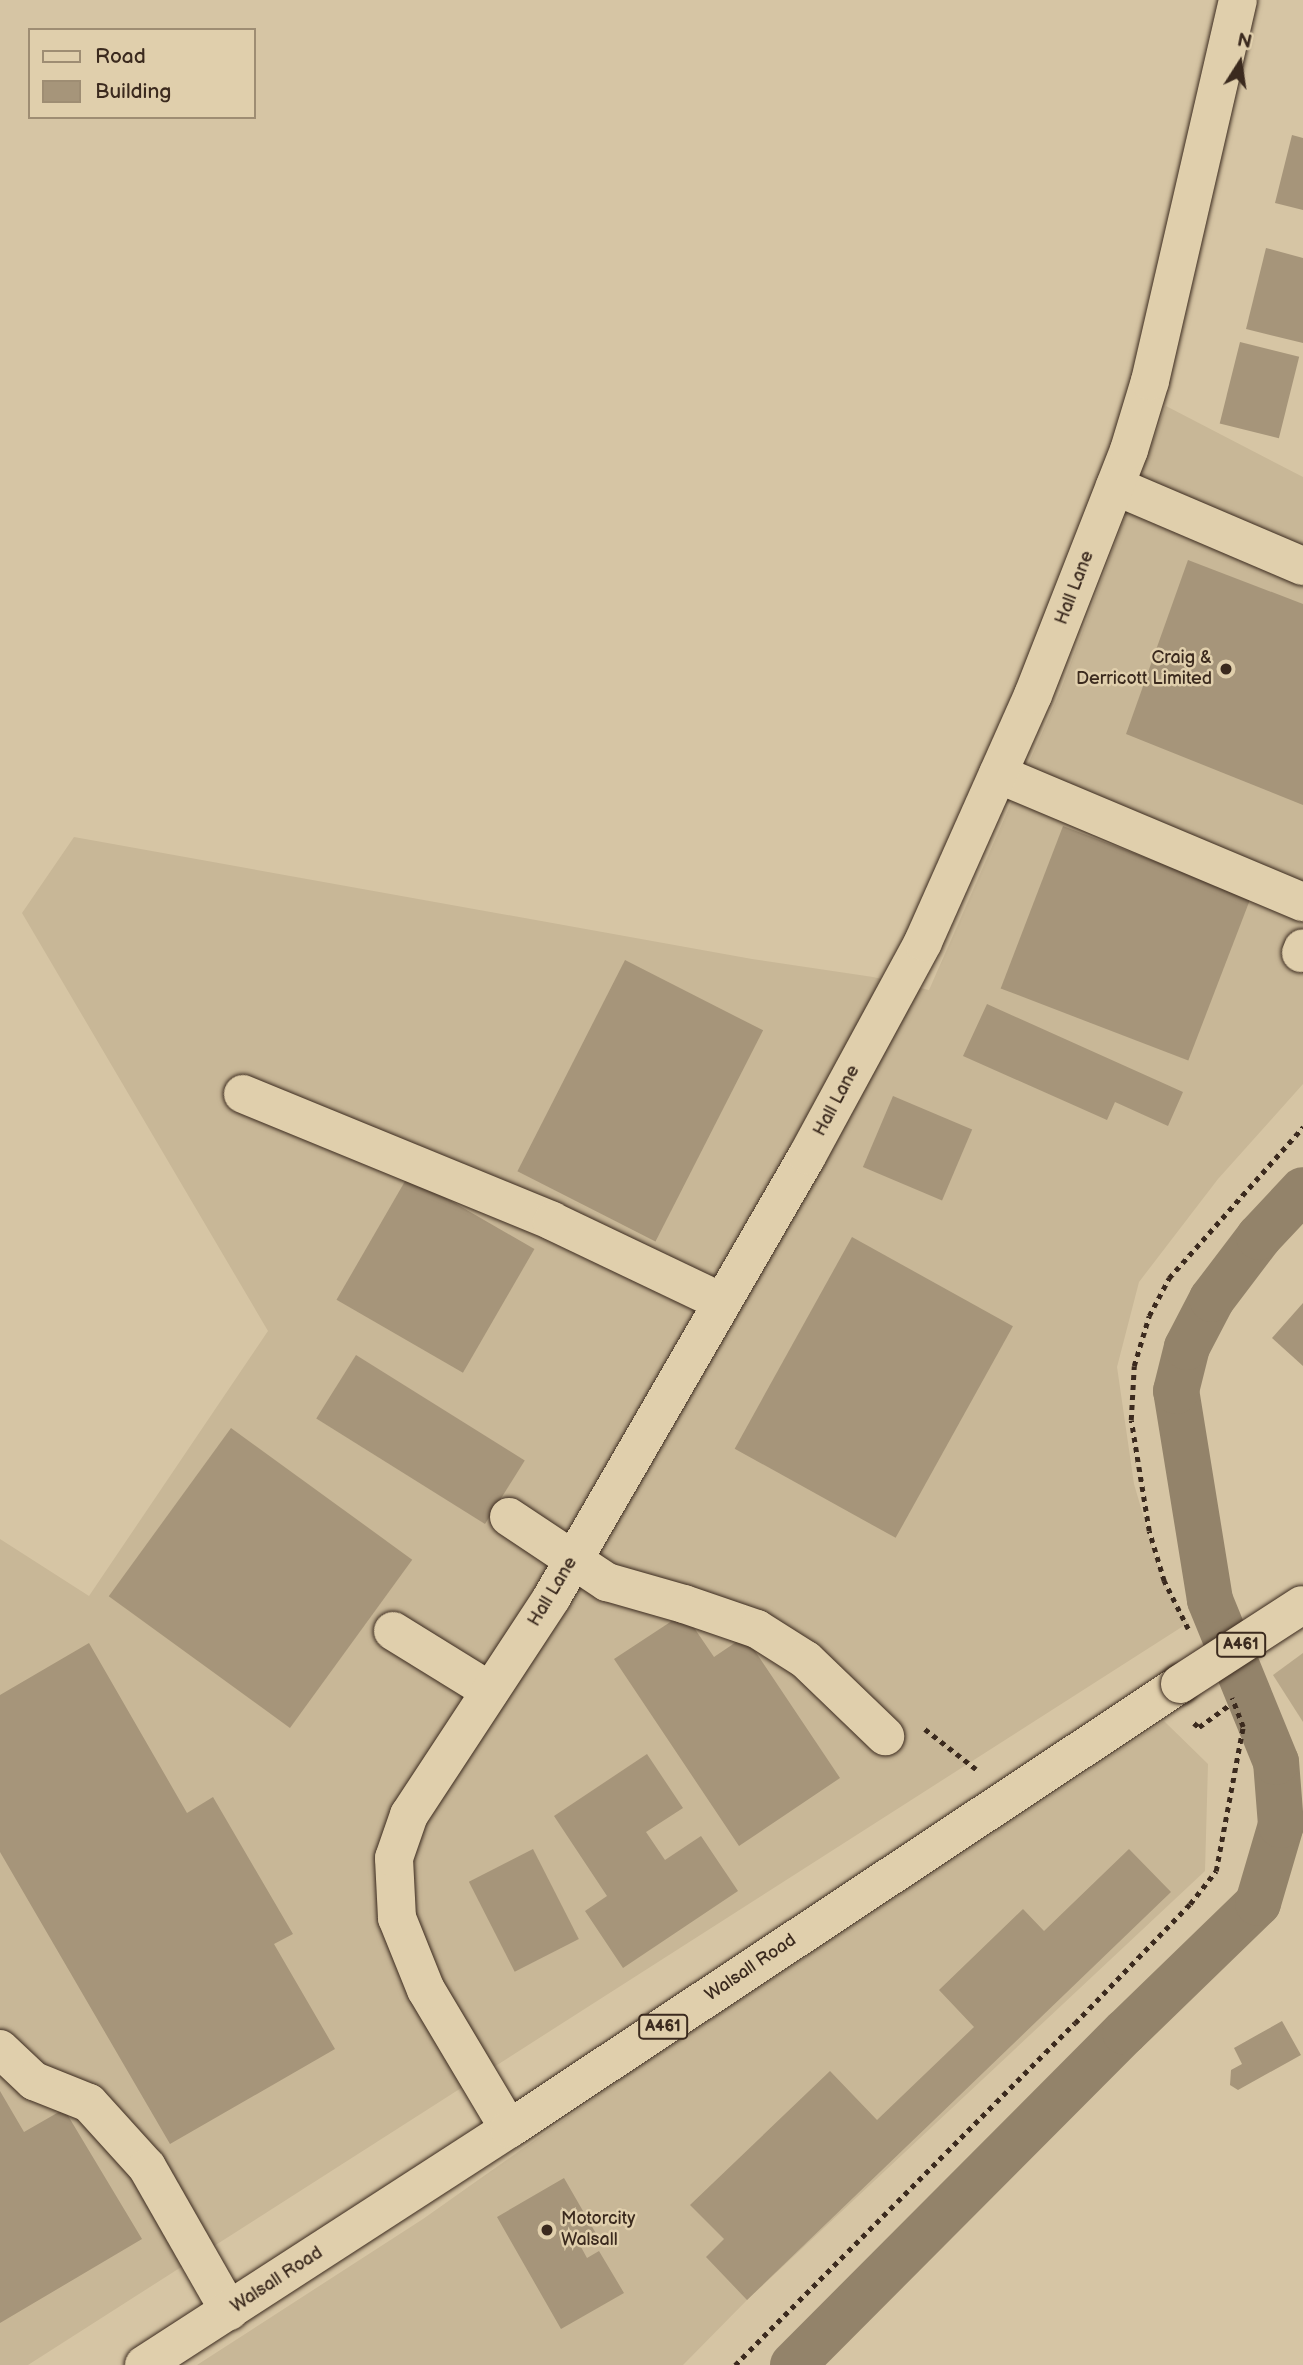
<!DOCTYPE html>
<style>
body{margin:0}
#map{position:relative;width:1303px;height:2365px;overflow:hidden;background:#d6c5a4;font-family:"Balsamiq Sans",sans-serif}
div>[style]{position:absolute}
.built>*{inset:0;background:#c8b797}
.green>*{inset:0;background:#b9a88a}
.canal>*{height:46px;margin:-23px;padding:0 23px;transform-origin:23px;border-radius:23px;background:#93836a}
.building>*{inset:0;background:#a6957a;transform-origin:0 0}
.path>*{height:4.5px;margin-top:-2.25px;transform-origin:0;background:repeating-linear-gradient(90deg,#3b2a1e 0 5px,transparent 0 10px)}
.roads{filter:drop-shadow(0 0 2px #3b2a1e) drop-shadow(0 0 2px #3b2a1e)}
.minor>*{height:38px;margin:-19px;padding:0 19px;transform-origin:19px;border-radius:19px;background:#e0cfac}
.highway>*{height:38px;margin:-19px;padding:0 19px;transform-origin:19px;border-radius:19px;background:#e0cfac}
.bridges{filter:drop-shadow(0 0 2px #3b2a1e) drop-shadow(0 0 2px #3b2a1e)}
.highway-bridge>*{height:38px;margin:-19px;padding:0 19px;transform-origin:19px;border-radius:19px;background:#e0cfac}
.dots>*{width:19px;height:19px;translate:-50% -50%;box-sizing:border-box;border:4px solid #e0cfac;border-radius:50%}
span{translate:-50% -50%;white-space:nowrap;text-align:center;line-height:1.15;-webkit-text-stroke:5px #e0cfac;paint-order:stroke}
.shield-label span{padding:2px 5px;background:#e0cfac;border:2px solid;border-radius:5px;-webkit-text-stroke-width:0}
.shield-label{font-size:16px;color:#3b2a1e;font-weight:700}
.street-label{font-size:18px;color:#3b2a1e}
.poi-label{font-size:18px;color:#3b2a1e}
.right{translate:-100% -50%;text-align:right}
.left{translate:0 -50%;text-align:left}
.legend{position:absolute;left:28px;top:28px;width:228px;height:91px;box-sizing:border-box;background:#e0cfac;border:2px solid #9e8d73;margin:0;padding:9px 12px;list-style:none;font-size:21px;color:#3b2a1e}
.legend li{display:flex;align-items:center;gap:14px;height:35px}
.legend b{width:35px;border:2px solid #9e8d73}
.north{position:absolute;left:1205px;top:28px;width:70px;height:70px;-webkit-text-stroke:5px #e0cfac;paint-order:stroke;rotate:12deg;font-size:19px;font-weight:700;line-height:28px;text-align:center;color:#3b2a1e}
.north::after{content:'';display:block;margin:auto;width:24px;height:32px;background:#3b2a1e;clip-path:polygon(50% 0,100% 100%,50% 72%,0 100%)}
</style>
<div id="map">
<div class="built">
<i style="clip-path:polygon(1166px 406px,1303px 477px,1303px 1084px,1218px 1179px,1139px 1282px,1117px 1367px,1134px 1484px,1162px 1579px,1188px 1623px,28px 2365px,0 2365px,0 1539px,89px 1596px,268px 1331px,22px 913px,74px 837px,752px 959px,873px 977px,929px 990px,1060px 692px)"></i>
<i style="clip-path:polygon(1164px 1721px,1208px 1764px,1205px 1871px,747px 2300px,683px 2365px,197px 2365px,423px 2219px,620px 2080px)"></i>
</div>
<div class="green">
<i style="clip-path:polygon(1303px 1653px,1303px 1722px,1273px 1675px)"></i>
</div>
<div class="canal">
<i style="left:793px;top:2365px;width:470px;rotate:-45.1deg"></i>
<i style="left:1125px;top:2032px;width:185px;rotate:-44.1deg"></i>
<i style="left:1258px;top:1903px;width:81px;rotate:-73.6deg"></i>
<i style="left:1281px;top:1825px;width:63px;rotate:-94.5deg"></i>
<i style="left:1276px;top:1762px;width:175px;rotate:-112.2deg"></i>
<i style="left:1210px;top:1600px;width:212px;rotate:-99.2deg"></i>
<i style="left:1176px;top:1391px;width:45px;rotate:-76deg"></i>
<i style="left:1187px;top:1347px;width:54px;rotate:-62.5deg"></i>
<i style="left:1212px;top:1299px;width:78px;rotate:-52.8deg"></i>
<i style="left:1259px;top:1237px;width:64px;rotate:-46.9deg"></i>
</div>
<div class="building">
<i style="clip-path:polygon(1292px 135px,1303px 138px,1303px 210px,1275px 203px)"></i>
<i style="clip-path:polygon(1266px 248px,1303px 258px,1303px 343px,1246px 329px)"></i>
<i style="left:1240px;top:342px;width:61px;height:84px;rotate:14deg"></i>
<i style="clip-path:polygon(1188px 560px,1303px 604px,1303px 805px,1126px 734px)"></i>
<i style="left:1063px;top:826px;width:201px;height:174px;rotate:21deg"></i>
<i style="left:625px;top:960px;width:155px;height:237px;rotate:27deg"></i>
<i style="clip-path:polygon(987px 1004px,1183px 1092px,1168px 1126px,1115px 1102px,1107px 1120px,963px 1056px)"></i>
<i style="left:893px;top:1096px;width:86px;height:77px;rotate:23deg"></i>
<i style="left:408px;top:1176px;width:146px;height:143px;rotate:30deg"></i>
<i style="left:852px;top:1237px;width:184px;height:242px;rotate:29deg"></i>
<i style="clip-path:polygon(1303px 1303px,1303px 1366px,1272px 1338px)"></i>
<i style="left:356px;top:1355px;width:199px;height:75px;rotate:32deg"></i>
<i style="left:231px;top:1428px;width:224px;height:208px;rotate:36deg"></i>
<i style="clip-path:polygon(684px 1613px,714px 1657px,745px 1636px,840px 1778px,739px 1846px,614px 1659px)"></i>
<i style="clip-path:polygon(89px 1643px,187px 1813px,213px 1797px,293px 1934px,274px 1944px,335px 2049px,170px 2144px,0 1852px,0 1695px)"></i>
<i style="clip-path:polygon(647px 1754px,683px 1808px,646px 1832px,665px 1860px,701px 1836px,738px 1891px,623px 1968px,585px 1911px,607px 1896px,554px 1816px)"></i>
<i style="left:533px;top:1849px;width:101px;height:72px;rotate:63deg"></i>
<i style="clip-path:polygon(1129px 1849px,1171px 1892px,747px 2300px,706px 2257px,724px 2239px,690px 2205px,830px 2071px,877px 2120px,974px 2027px,939px 1990px,1023px 1909px,1044px 1931px)"></i>
<i style="clip-path:polygon(1282px 2021px,1301px 2055px,1238px 2090px,1230px 2085px,1231px 2070px,1242px 2064px,1234px 2048px)"></i>
<i style="clip-path:polygon(0 2091px,24px 2132px,64px 2109px,142px 2239px,0 2323px)"></i>
<i style="clip-path:polygon(564px 2178px,598px 2237px,581px 2247px,587px 2258px,599px 2251px,624px 2293px,561px 2329px,497px 2217px)"></i>
</div>
<div class="path">
<i style="left:1188px;top:1629px;width:54px;rotate:-116.6deg"></i>
<i style="left:1164px;top:1581px;width:52px;rotate:-106.7deg"></i>
<i style="left:1149px;top:1531px;width:112px;rotate:-99.2deg"></i>
<i style="left:1131px;top:1420px;width:54px;rotate:-86.8deg"></i>
<i style="left:1134px;top:1366px;width:52px;rotate:-73.3deg"></i>
<i style="left:1149px;top:1316px;width:43px;rotate:-62.2deg"></i>
<i style="left:1169px;top:1278px;width:202px;rotate:-48.4deg"></i>
<i style="left:1194px;top:1723px;width:6px;rotate:39deg"></i>
<i style="left:1199px;top:1727px;width:37px;rotate:-36deg"></i>
<i style="left:925px;top:1729px;width:65px;rotate:38.1deg"></i>
<i style="left:735px;top:2365px;width:482px;rotate:-45.2deg"></i>
<i style="left:1075px;top:2023px;width:165px;rotate:-46deg"></i>
<i style="left:1190px;top:1904px;width:42px;rotate:-51.8deg"></i>
<i style="left:1216px;top:1871px;width:147px;rotate:-79.4deg"></i>
<i style="left:1243px;top:1727px;width:31px;rotate:-111deg"></i>
</div>
<div class="roads">
<div class="minor">
<i style="left:1115px;top:486px;width:204px;rotate:23.1deg"></i>
<i style="left:998px;top:774px;width:331px;rotate:22.8deg"></i>
<i style="left:1301px;top:953px;width:5px;rotate:-68deg"></i>
<i style="left:243px;top:1094px;width:334px;rotate:22.3deg"></i>
<i style="left:552px;top:1221px;width:188px;rotate:25.5deg"></i>
<i style="left:509px;top:1517px;width:118px;rotate:33.6deg"></i>
<i style="left:607px;top:1582px;width:80px;rotate:15.9deg"></i>
<i style="left:684px;top:1604px;width:77px;rotate:18.9deg"></i>
<i style="left:757px;top:1629px;width:58px;rotate:32.3deg"></i>
<i style="left:806px;top:1660px;width:110px;rotate:43.9deg"></i>
<i style="left:393px;top:1631px;width:114px;rotate:31.7deg"></i>
<i style="left:0;top:2049px;width:47px;rotate:43.3deg"></i>
<i style="left:34px;top:2081px;width:59px;rotate:21.8deg"></i>
<i style="left:89px;top:2103px;width:86px;rotate:47.8deg"></i>
<i style="left:147px;top:2167px;width:166px;rotate:60.3deg"></i>
<i style="left:509px;top:2129px;width:162px;rotate:-120.8deg"></i>
<i style="left:426px;top:1990px;width:78px;rotate:-111.9deg"></i>
<i style="left:397px;top:1918px;width:60px;rotate:-92.9deg"></i>
<i style="left:394px;top:1858px;width:46px;rotate:-70.8deg"></i>
<i style="left:409px;top:1815px;width:261px;rotate:-56.7deg"></i>
<i style="left:552px;top:1597px;width:509px;rotate:-59.96deg"></i>
<i style="left:807px;top:1156px;width:243px;rotate:-61.5deg"></i>
<i style="left:923px;top:942px;width:270px;rotate:-66deg"></i>
<i style="left:1033px;top:695px;width:263px;rotate:-68.6deg"></i>
<i style="left:1129px;top:450px;width:72px;rotate:-73.1deg"></i>
<i style="left:1150px;top:381px;width:391px;rotate:-77deg"></i>
</div>
<div class="highway">
<i style="left:144px;top:2365px;width:435px;rotate:-32.9deg"></i>
<i style="left:509px;top:2129px;width:805px;rotate:-33.55deg"></i>
</div>
</div>
<div class="bridges">
<div class="highway-bridge">
<i style="left:1180px;top:1684px;width:145px;rotate:-32.9deg"></i>
</div>
</div>
<div class="dots">
<i style="left:1226px;top:669px;background:#3b2a1e"></i>
<i style="left:547px;top:2230px;background:#3b2a1e"></i>
</div>
<div class="shield-label">
<span style="left:1241px;top:1645px">A461</span>
<span style="left:663px;top:2027px">A461</span>
</div>
<div class="street-label">
<span style="left:1075px;top:588px;rotate:-69deg">Hall Lane</span>
<span style="left:837px;top:1101px;rotate:-62deg">Hall Lane</span>
<span style="left:553px;top:1592px;rotate:-59deg">Hall Lane</span>
<span style="left:751px;top:1968px;rotate:-34deg">Walsall Road</span>
<span style="left:277px;top:2280px;rotate:-33deg">Walsall Road</span>
</div>
<div class="poi-label">
<span class="right" style="left:1212px;top:669px">Craig &amp;<br>Derricott Limited</span>
<span class="left" style="left:561px;top:2230px">Motorcity<br>Walsall</span>
</div>
<ul class="legend">
<li><b style="height:9px;background:#e0cfac"></b>Road</li>
<li><b style="height:19px;background:#a6957a"></b>Building</li>
</ul>
<div class="north">N</div>
</div>
